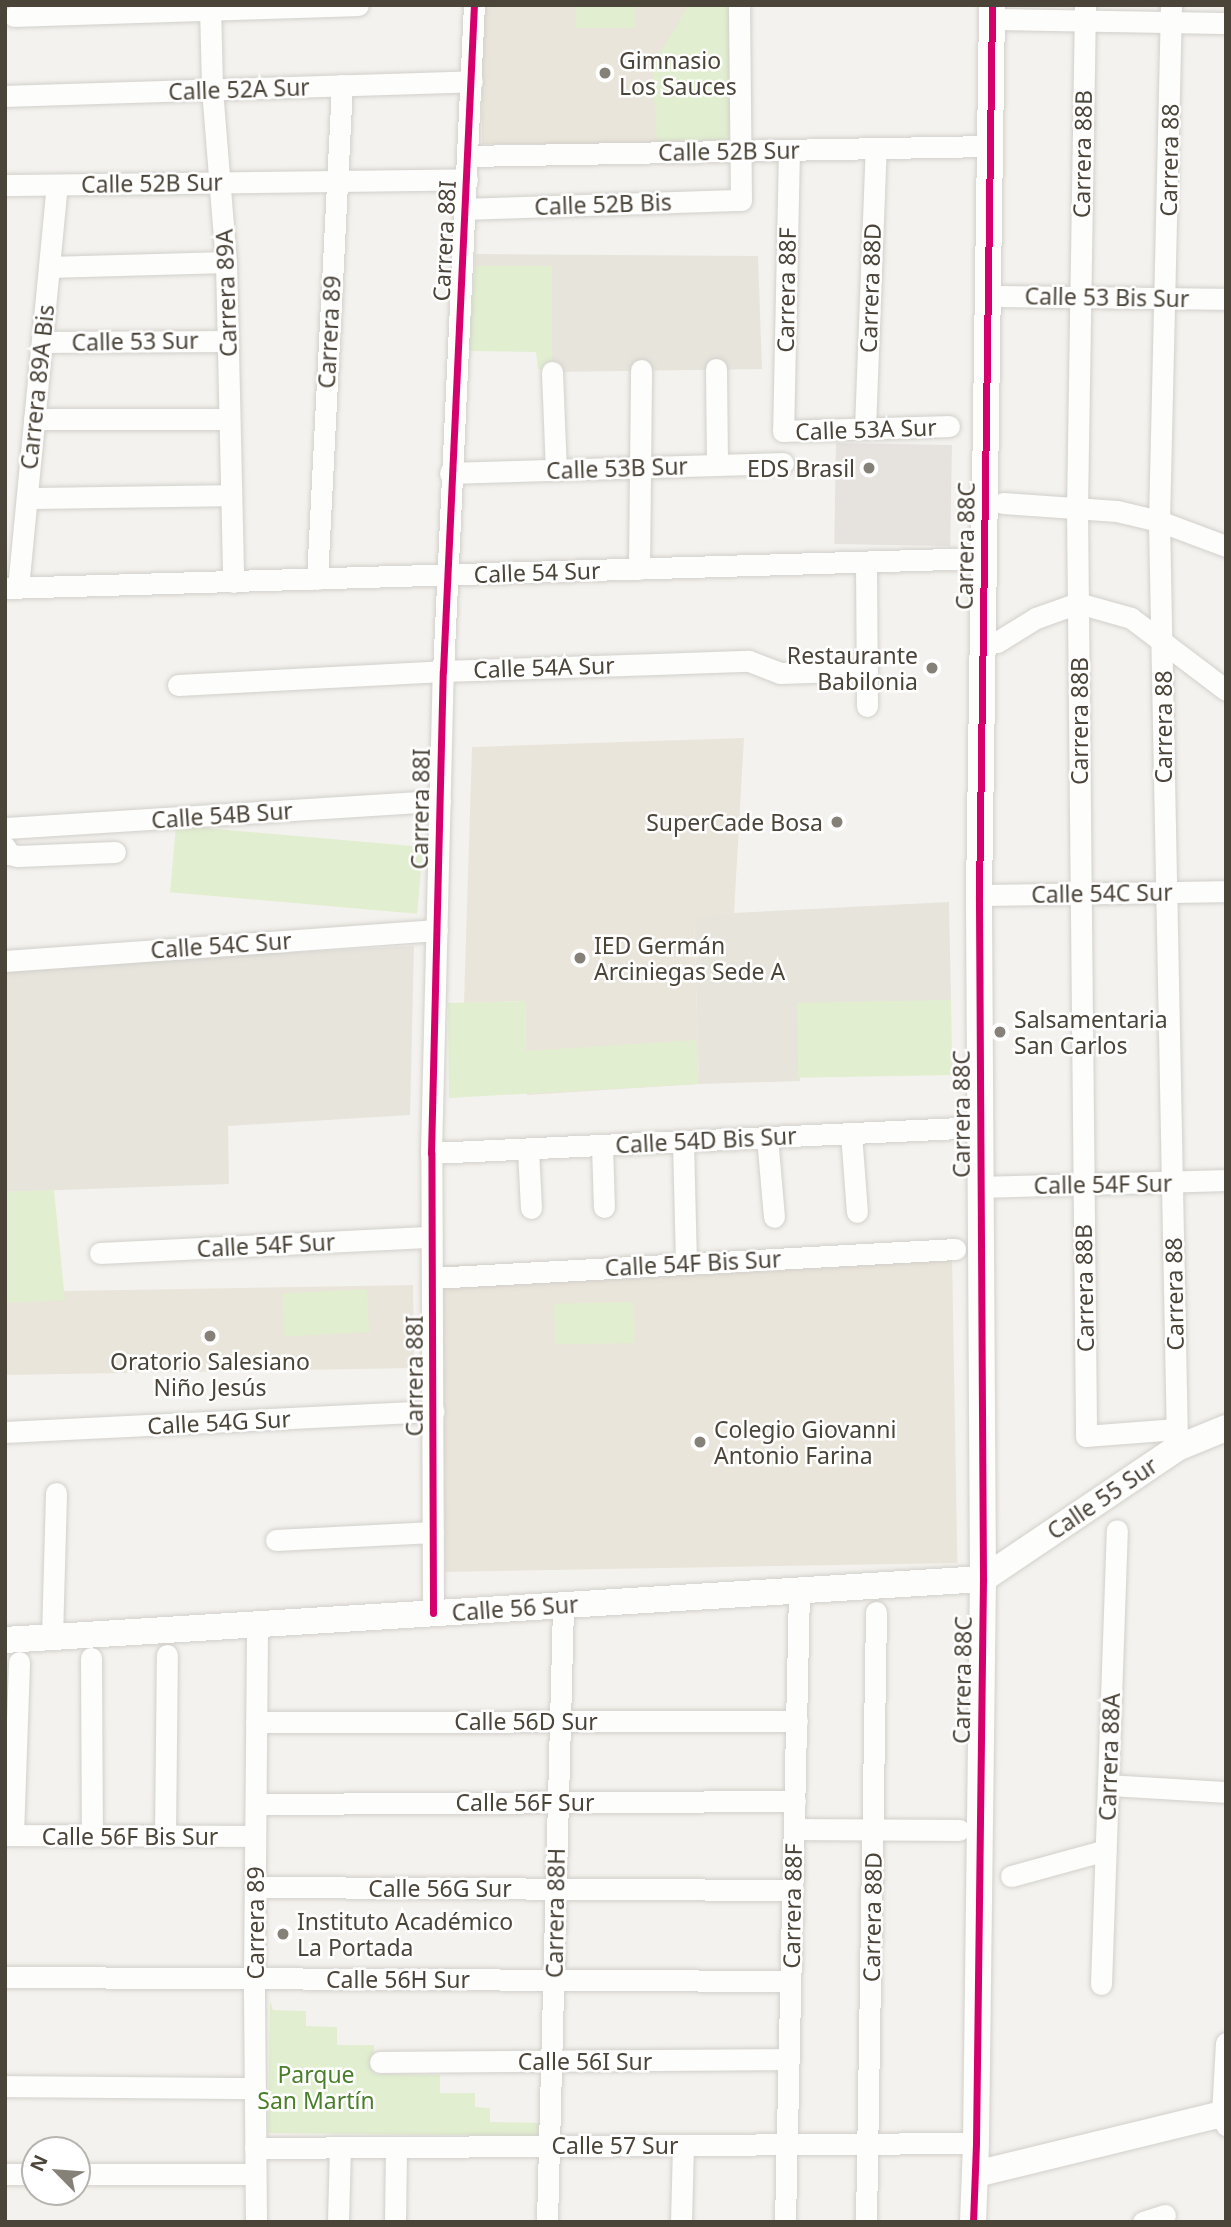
<!DOCTYPE html>
<meta charset="utf-8">
<style>
body{margin:0}
#map{position:relative;width:1231px;height:2227px;overflow:hidden;background:#f4f2ee;font-family:"Noto Sans",sans-serif}
div>[style]{position:absolute}
.residential>*{inset:0;background:#e7e4dc}
.education>*{inset:0;background:#eae5da;transform-origin:0 0}
.green>*{inset:0;background:#e1eecf;transform-origin:0 0}
.parking>*{inset:0;background:#e6e3df;transform-origin:0 0}
.roads{filter:drop-shadow(0 0 2px #d2d0cb) drop-shadow(0 0 2px #d2d0cb)}
.minor>*{height:21px;margin:-10.5px;padding:0 10.5px;transform-origin:10.5px;border-radius:10.5px;background:#fdfdfc}
.tertiary>*{height:26px;margin:-13px;padding:0 13px;transform-origin:13px;border-radius:13px;background:#fdfdfc}
.cycleway>*{height:7px;margin:-3.5px;padding:0 3.5px;transform-origin:3.5px;border-radius:3.5px;background:#d6006c}
.dots>*{width:19px;height:19px;translate:-50% -50%;box-sizing:border-box;border:4px solid #fff;border-radius:50%}
span{translate:-50% -50%;white-space:nowrap;text-align:center;line-height:1.15;-webkit-text-stroke:5px #fff;paint-order:stroke}
.poi-label{font-size:23px;color:#4b4439}
.left{translate:0 -50%;text-align:left}
.right{translate:-100% -50%;text-align:right}
.street-label{font-size:23px;color:#4b4439}
.park-label{font-size:23px;color:#4a7f2a}
.frame{position:absolute;inset:0;border:7px solid #4b4439;pointer-events:none}
.north{position:absolute;left:21px;top:2136px;width:70px;height:70px;box-sizing:border-box;background:#fff;border:2px solid #b7b4b0;border-radius:50%;rotate:295deg;font-size:19px;font-weight:700;line-height:28px;text-align:center;color:#4b4439}
.north::after{content:'';display:block;margin:auto;width:24px;height:32px;background:#868178;clip-path:polygon(50% 0,100% 100%,50% 72%,0 100%)}
</style>
<div id="map">
<div class="residential">
<i style="clip-path:polygon(475px 254px,758px 256px,762px 369px,552px 372px,475px 266px)"></i>
<i style="clip-path:polygon(949px 902px,951px 1000px,798px 1008px,800px 1081px,699px 1084px,694px 915px)"></i>
<i style="clip-path:polygon(414px 946px,410px 1115px,228px 1126px,229px 1184px,5px 1192px,5px 967px)"></i>
</div>
<div class="education">
<i style="left:482px;top:5px;width:248px;height:139px"></i>
<i style="clip-path:polygon(744px 738px,734px 913px,694px 916px,699px 1084px,527px 1095px,525px 1001px,464px 1003px,472px 747px)"></i>
<i style="left:952px;top:1256px;width:307px;height:512px;rotate:89deg"></i>
<i style="left:413px;top:1285px;width:83px;height:408px;rotate:89deg"></i>
</div>
<div class="green">
<i style="left:576px;top:5px;width:59px;height:23px"></i>
<i style="clip-path:polygon(689px 5px,730px 5px,730px 140px,657px 141px,652px 66px)"></i>
<i style="clip-path:polygon(475px 266px,552px 266px,552px 372px,538px 369px,536px 352px,468px 351px)"></i>
<i style="left:423px;top:847px;width:67px;height:248px;rotate:95deg"></i>
<i style="left:951px;top:1000px;width:75px;height:154px;rotate:89deg"></i>
<i style="clip-path:polygon(525px 1001px,526px 1051px,696px 1040px,699px 1084px,449px 1098px,448px 1003px)"></i>
<i style="clip-path:polygon(54px 1190px,65px 1300px,5px 1303px,5px 1192px)"></i>
<i style="left:367px;top:1289px;width:43px;height:85px;rotate:87deg"></i>
<i style="left:634px;top:1302px;width:41px;height:80px;rotate:89deg"></i>
<i style="clip-path:polygon(270px 2001px,273px 2010px,306px 2011px,306px 2026px,337px 2027px,337px 2045px,374px 2045px,374px 2074px,440px 2075px,440px 2093px,475px 2093px,475px 2107px,490px 2108px,490px 2122px,542px 2123px,542px 2136px,268px 2133px)"></i>
</div>
<div class="parking">
<i style="left:836px;top:443px;width:116px;height:101px;rotate:1deg"></i>
</div>
<div class="roads">
<div class="minor">
<i style="left:210px;top:5px;width:84px;rotate:88.6deg"></i>
<i style="left:212px;top:89px;width:174px;rotate:85.4deg"></i>
<i style="left:226px;top:262px;width:320px;rotate:88.7deg"></i>
<i style="left:1085px;top:5px;width:502px;rotate:90.91deg"></i>
<i style="left:1077px;top:507px;width:929px;rotate:89.44deg"></i>
<i style="left:1086px;top:1436px;width:90px;rotate:-4.4deg"></i>
<i style="left:1171px;top:5px;width:516px;rotate:91.33deg"></i>
<i style="left:1159px;top:521px;width:922px;rotate:88.88deg"></i>
<i style="left:14px;top:16px;width:344px;rotate:-1.8deg"></i>
<i style="left:992px;top:19px;width:234px;rotate:1deg"></i>
<i style="left:5px;top:96px;width:467px;rotate:-1.8deg"></i>
<i style="left:789px;top:150px;width:281px;rotate:91.2deg"></i>
<i style="left:783px;top:431px;width:166px;rotate:-1.7deg"></i>
<i style="left:468px;top:156px;width:522px;rotate:-1.1deg"></i>
<i style="left:5px;top:185px;width:462px;rotate:-0.7deg"></i>
<i style="left:465px;top:209px;width:276px;rotate:-1.9deg"></i>
<i style="left:741px;top:200px;width:195px;rotate:-90.6deg"></i>
<i style="left:49px;top:267px;width:177px;rotate:-1.6deg"></i>
<i style="left:988px;top:296px;width:238px;rotate:0.7deg"></i>
<i style="left:42px;top:342px;width:186px;rotate:-0.3deg"></i>
<i style="left:716px;top:369px;width:96px;rotate:89.4deg"></i>
<i style="left:552px;top:372px;width:98px;rotate:87.7deg"></i>
<i style="left:34px;top:419px;width:195px"></i>
<i style="left:865px;top:428px;width:280px;rotate:-87.8deg"></i>
<i style="left:450px;top:473px;width:333px;rotate:-1.7deg"></i>
<i style="left:27px;top:498px;width:204px;rotate:-0.8deg"></i>
<i style="left:1003px;top:503px;width:114px;rotate:4deg"></i>
<i style="left:1117px;top:511px;width:43px;rotate:13.4deg"></i>
<i style="left:1159px;top:521px;width:72px;rotate:20.5deg"></i>
<i style="left:866px;top:562px;width:144px;rotate:89.6deg"></i>
<i style="left:639px;top:569px;width:199px;rotate:-89.4deg"></i>
<i style="left:317px;top:579px;width:495px;rotate:-87.1deg"></i>
<i style="left:5px;top:588px;width:979px;rotate:-1.76deg"></i>
<i style="left:18px;top:588px;width:405px;rotate:-84.5deg"></i>
<i style="left:997px;top:642px;width:46px;rotate:-31.6deg"></i>
<i style="left:1036px;top:618px;width:45px;rotate:-19.7deg"></i>
<i style="left:1078px;top:603px;width:55px;rotate:15.8deg"></i>
<i style="left:1131px;top:618px;width:119px;rotate:37.2deg"></i>
<i style="left:178px;top:685px;width:265px;rotate:-3deg"></i>
<i style="left:443px;top:671px;width:306px;rotate:-1.9deg"></i>
<i style="left:749px;top:661px;width:33px;rotate:21deg"></i>
<i style="left:780px;top:673px;width:87px;rotate:-2deg"></i>
<i style="left:5px;top:828px;width:436px;rotate:-3.6deg"></i>
<i style="left:5px;top:847px;width:8px;rotate:60deg"></i>
<i style="left:9px;top:854px;width:9px;rotate:13deg"></i>
<i style="left:18px;top:856px;width:97px;rotate:-2.4deg"></i>
<i style="left:979px;top:895px;width:247px;rotate:-0.9deg"></i>
<i style="left:5px;top:961px;width:433px;rotate:-4.1deg"></i>
<i style="left:851px;top:1133px;width:79px;rotate:85.7deg"></i>
<i style="left:767px;top:1137px;width:80px;rotate:85deg"></i>
<i style="left:683px;top:1141px;width:123px;rotate:88.6deg"></i>
<i style="left:602px;top:1145px;width:62px;rotate:88.2deg"></i>
<i style="left:528px;top:1149px;width:59px;rotate:87.1deg"></i>
<i style="left:431px;top:1153px;width:550px;rotate:-2.71deg"></i>
<i style="left:981px;top:1187px;width:245px;rotate:-1.6deg"></i>
<i style="left:100px;top:1253px;width:332px;rotate:-2.8deg"></i>
<i style="left:432px;top:1278px;width:524px;rotate:-3.17deg"></i>
<i style="left:5px;top:1432px;width:429px;rotate:-2.8deg"></i>
<i style="left:276px;top:1540px;width:157px;rotate:-2.9deg"></i>
<i style="left:433px;top:1613px;width:460px;rotate:-90.2deg"></i>
<i style="left:431px;top:1153px;width:482px;rotate:-88.6deg"></i>
<i style="left:443px;top:671px;width:667px;rotate:-87.34deg"></i>
<i style="left:52px;top:1637px;width:144px;rotate:-88.4deg"></i>
<i style="left:91px;top:1658px;width:178px;rotate:89.7deg"></i>
<i style="left:256px;top:1722px;width:541px;rotate:-0.11deg"></i>
<i style="left:1108px;top:1785px;width:118px;rotate:3.4deg"></i>
<i style="left:256px;top:1804px;width:539px;rotate:-0.32deg"></i>
<i style="left:794px;top:1829px;width:165px;rotate:0.3deg"></i>
<i style="left:5px;top:1835px;width:250px;rotate:0.2deg"></i>
<i style="left:13px;top:1835px;width:173px;rotate:-88deg"></i>
<i style="left:165px;top:1836px;width:181px;rotate:-89.4deg"></i>
<i style="left:1011px;top:1876px;width:98px;rotate:-15.3deg"></i>
<i style="left:255px;top:1887px;width:538px;rotate:0.32deg"></i>
<i style="left:5px;top:1977px;width:785px;rotate:0.29deg"></i>
<i style="left:1101px;top:1984px;width:454px;rotate:-88deg"></i>
<i style="left:1226px;top:2043px;width:71px;rotate:93.2deg"></i>
<i style="left:1222px;top:2114px;width:12px;rotate:70deg"></i>
<i style="left:380px;top:2062px;width:409px;rotate:-0.4deg"></i>
<i style="left:5px;top:2086px;width:250px;rotate:0.5deg"></i>
<i style="left:255px;top:2148px;width:721px;rotate:-0.4deg"></i>
<i style="left:5px;top:2174px;width:30px"></i>
<i style="left:77px;top:2174px;width:178px"></i>
<i style="left:256px;top:2222px;width:244px;rotate:-90.5deg"></i>
<i style="left:254px;top:1978px;width:354px;rotate:-89.5deg"></i>
<i style="left:338px;top:2222px;width:75px;rotate:-88.5deg"></i>
<i style="left:395px;top:2222px;width:75px;rotate:-89.2deg"></i>
<i style="left:547px;top:2222px;width:617px;rotate:-88.51deg"></i>
<i style="left:681px;top:2222px;width:77px;rotate:-88.5deg"></i>
<i style="left:785px;top:2222px;width:632px;rotate:-88.73deg"></i>
<i style="left:866px;top:2222px;width:610px;rotate:-89.06deg"></i>
<i style="left:1143px;top:2222px;width:23px;rotate:-18deg"></i>
</div>
<div class="tertiary">
<i style="left:983px;top:1579px;width:234px;rotate:-34deg"></i>
<i style="left:1177px;top:1448px;width:53px;rotate:-22.2deg"></i>
<i style="left:5px;top:1640px;width:980px;rotate:-3.57deg"></i>
<i style="left:976px;top:2174px;width:257px;rotate:-13.7deg"></i>
<i style="left:973px;top:2222px;width:79px;rotate:-87.8deg"></i>
<i style="left:976px;top:2143px;width:564px;rotate:-89.29deg"></i>
<i style="left:983px;top:1579px;width:684px;rotate:-90.34deg"></i>
<i style="left:979px;top:895px;width:890px;rotate:-89.16deg"></i>
</div>
</div>
<div class="cycleway">
<i style="left:433px;top:1613px;width:460px;rotate:-90.2deg"></i>
<i style="left:431px;top:1153px;width:482px;rotate:-88.6deg"></i>
<i style="left:443px;top:671px;width:667px;rotate:-87.34deg"></i>
<i style="left:973px;top:2222px;width:79px;rotate:-87.8deg"></i>
<i style="left:976px;top:2143px;width:564px;rotate:-89.29deg"></i>
<i style="left:983px;top:1579px;width:684px;rotate:-90.34deg"></i>
<i style="left:979px;top:895px;width:890px;rotate:-89.16deg"></i>
</div>
<div class="dots">
<i style="left:605px;top:73px;background:#868178"></i>
<i style="left:869px;top:468px;background:#868178"></i>
<i style="left:932px;top:668px;background:#868178"></i>
<i style="left:837px;top:822px;background:#868178"></i>
<i style="left:580px;top:958px;background:#868178"></i>
<i style="left:1000px;top:1032px;background:#868178"></i>
<i style="left:210px;top:1336px;background:#868178"></i>
<i style="left:700px;top:1442px;background:#868178"></i>
<i style="left:283px;top:1934px;background:#868178"></i>
</div>
<div class="poi-label">
<span class="left" style="left:619px;top:73px">Gimnasio<br>Los Sauces</span>
<span class="right" style="left:855px;top:468px">EDS Brasil</span>
<span class="right" style="left:918px;top:668px">Restaurante<br>Babilonia</span>
<span class="right" style="left:823px;top:822px">SuperCade Bosa</span>
<span class="left" style="left:594px;top:958px">IED Germán<br>Arciniegas Sede A</span>
<span class="left" style="left:1014px;top:1032px">Salsamentaria<br>San Carlos</span>
<span style="left:210px;top:1374px">Oratorio Salesiano<br>Niño Jesús</span>
<span class="left" style="left:714px;top:1442px">Colegio Giovanni<br>Antonio Farina</span>
<span class="left" style="left:297px;top:1934px">Instituto Académico<br>La Portada</span>
</div>
<div class="street-label">
<span style="left:239px;top:89px;rotate:-2deg">Calle 52A Sur</span>
<span style="left:729px;top:151px;rotate:-1deg">Calle 52B Sur</span>
<span style="left:1082px;top:154px;rotate:-89deg">Carrera 88B</span>
<span style="left:1169px;top:160px;rotate:-89deg">Carrera 88</span>
<span style="left:152px;top:183px;rotate:-1deg">Calle 52B Sur</span>
<span style="left:603px;top:204px;rotate:-2deg">Calle 52B Bis</span>
<span style="left:444px;top:241px;rotate:-87deg">Carrera 88I</span>
<span style="left:870px;top:288px;rotate:-88deg">Carrera 88D</span>
<span style="left:786px;top:290px;rotate:-89deg">Carrera 88F</span>
<span style="left:226px;top:293px;rotate:-92deg">Carrera 89A</span>
<span style="left:1107px;top:297px;rotate:1deg">Calle 53 Bis Sur</span>
<span style="left:329px;top:332px;rotate:-87deg">Carrera 89</span>
<span style="left:135px;top:341px;rotate:-1deg">Calle 53 Sur</span>
<span style="left:37px;top:387px;rotate:-84deg">Carrera 89A Bis</span>
<span style="left:866px;top:429px;rotate:-2deg">Calle 53A Sur</span>
<span style="left:617px;top:468px;rotate:-2deg">Calle 53B Sur</span>
<span style="left:965px;top:546px;rotate:-89deg">Carrera 88C</span>
<span style="left:537px;top:572px;rotate:-2deg">Calle 54 Sur</span>
<span style="left:544px;top:667px;rotate:-2deg">Calle 54A Sur</span>
<span style="left:1079px;top:721px;rotate:-90deg">Carrera 88B</span>
<span style="left:1163px;top:727px;rotate:-90deg">Carrera 88</span>
<span style="left:420px;top:809px;rotate:-89deg">Carrera 88I</span>
<span style="left:222px;top:815px;rotate:-4deg">Calle 54B Sur</span>
<span style="left:1102px;top:893px;rotate:-1deg">Calle 54C Sur</span>
<span style="left:221px;top:945px;rotate:-4deg">Calle 54C Sur</span>
<span style="left:961px;top:1114px;rotate:-90deg">Carrera 88C</span>
<span style="left:706px;top:1140px;rotate:-3deg">Calle 54D Bis Sur</span>
<span style="left:1103px;top:1184px;rotate:-1deg">Calle 54F Sur</span>
<span style="left:266px;top:1245px;rotate:-3deg">Calle 54F Sur</span>
<span style="left:693px;top:1263px;rotate:-3deg">Calle 54F Bis Sur</span>
<span style="left:1084px;top:1288px;rotate:-91deg">Carrera 88B</span>
<span style="left:1174px;top:1294px;rotate:-91deg">Carrera 88</span>
<span style="left:414px;top:1376px;rotate:-90deg">Carrera 88I</span>
<span style="left:219px;top:1422px;rotate:-3deg">Calle 54G Sur</span>
<span style="left:1102px;top:1498px;rotate:-34deg">Calle 55 Sur</span>
<span style="left:515px;top:1608px;rotate:-4deg">Calle 56 Sur</span>
<span style="left:962px;top:1680px;rotate:-89deg">Carrera 88C</span>
<span style="left:526px;top:1721px">Calle 56D Sur</span>
<span style="left:1109px;top:1757px;rotate:-88deg">Carrera 88A</span>
<span style="left:525px;top:1802px">Calle 56F Sur</span>
<span style="left:130px;top:1836px">Calle 56F Bis Sur</span>
<span style="left:440px;top:1888px">Calle 56G Sur</span>
<span style="left:792px;top:1906px;rotate:-89deg">Carrera 88F</span>
<span style="left:555px;top:1913px;rotate:-89deg">Carrera 88H</span>
<span style="left:872px;top:1917px;rotate:-89deg">Carrera 88D</span>
<span style="left:255px;top:1923px;rotate:-90deg">Carrera 89</span>
<span style="left:398px;top:1979px">Calle 56H Sur</span>
<span style="left:585px;top:2061px">Calle 56I Sur</span>
<span style="left:615px;top:2145px">Calle 57 Sur</span>
</div>
<div class="park-label">
<span style="left:316px;top:2087px">Parque<br>San Martín</span>
</div>
<div class="frame"></div>
<div class="north">N</div>
</div>
